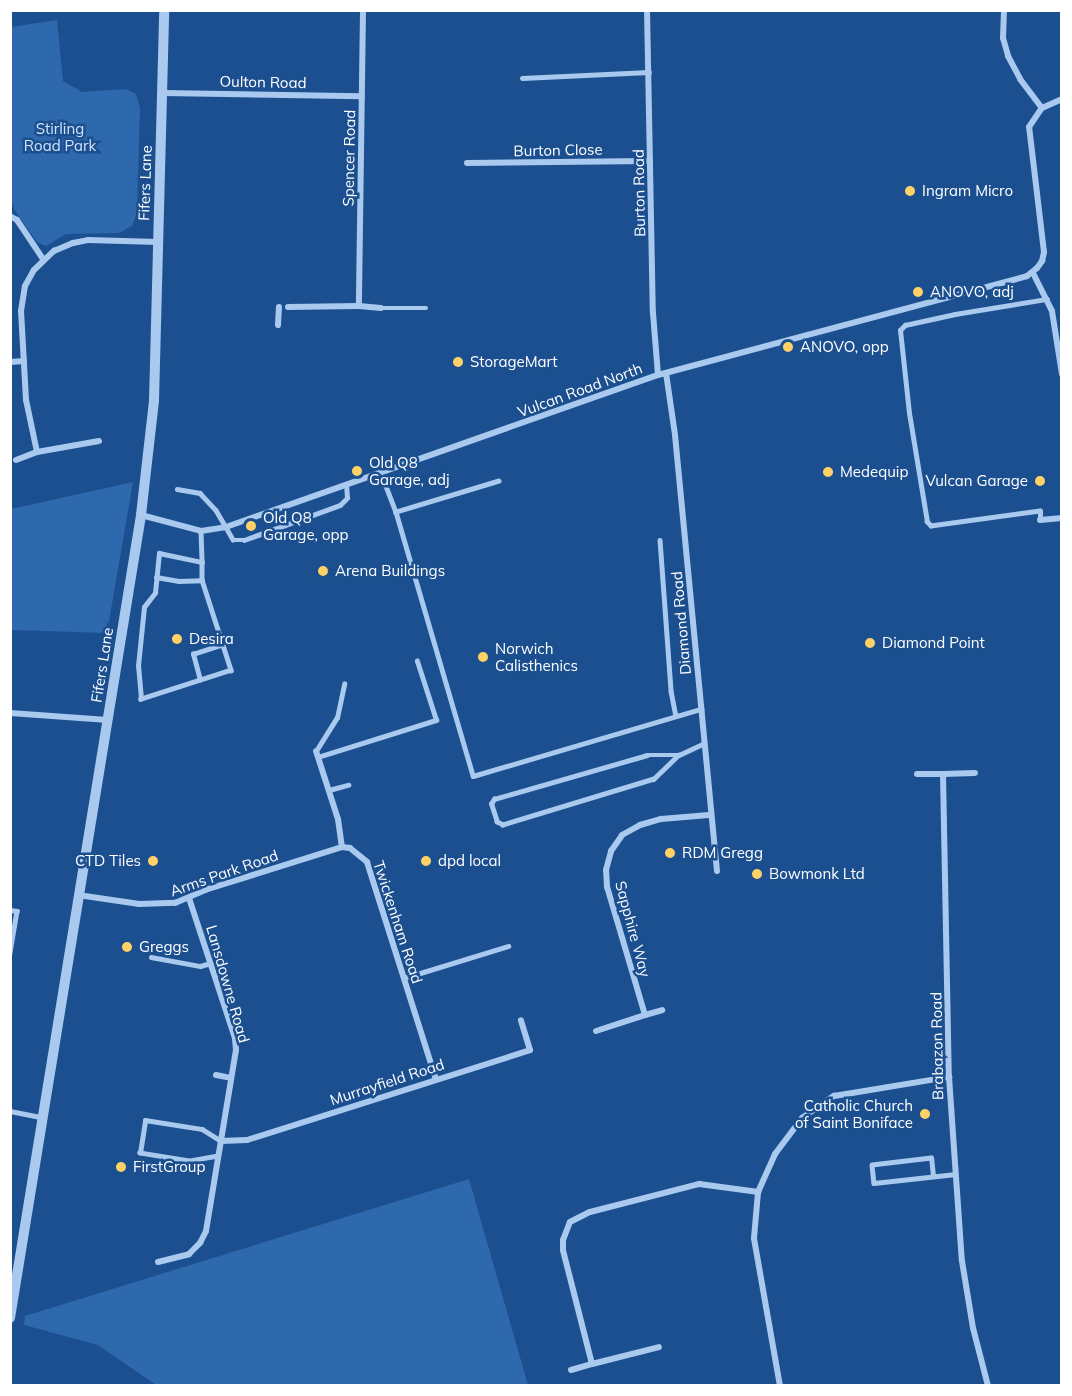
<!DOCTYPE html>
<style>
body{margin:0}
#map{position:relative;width:1072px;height:1396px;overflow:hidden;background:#1b4f8f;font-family:Mulish,sans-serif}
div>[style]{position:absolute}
.green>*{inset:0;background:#2e69ad}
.service>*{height:4.5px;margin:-2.25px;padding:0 2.25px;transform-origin:2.25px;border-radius:2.25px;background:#a9c9ee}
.minor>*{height:6px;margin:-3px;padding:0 3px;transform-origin:3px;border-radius:3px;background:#a9c9ee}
.tertiary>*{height:10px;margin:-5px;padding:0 5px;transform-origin:5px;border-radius:5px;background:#a9c9ee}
.dots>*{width:16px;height:16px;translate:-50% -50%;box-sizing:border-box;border:3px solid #1b4f8f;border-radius:50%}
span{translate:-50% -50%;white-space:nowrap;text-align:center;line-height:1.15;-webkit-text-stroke:5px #1b4f8f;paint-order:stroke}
.street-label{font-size:15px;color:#fff}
.park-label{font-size:15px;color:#cfe3fa}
.poi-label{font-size:15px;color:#fff}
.left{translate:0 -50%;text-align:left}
.right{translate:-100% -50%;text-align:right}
.frame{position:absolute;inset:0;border:12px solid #fff;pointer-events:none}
</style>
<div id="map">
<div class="green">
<i style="clip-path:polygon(57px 20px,63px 81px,82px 92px,126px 89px,136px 94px,140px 108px,137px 213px,132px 226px,119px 233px,66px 234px,46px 246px,37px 242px,14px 209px,11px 198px,11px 27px)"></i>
<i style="clip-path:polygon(133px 482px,107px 633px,11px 630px,11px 509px)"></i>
<i style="clip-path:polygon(469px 1179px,528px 1385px,156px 1385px,98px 1345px,24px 1325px,25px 1316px)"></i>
</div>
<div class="service">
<i style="left:522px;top:78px;width:127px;rotate:-2.7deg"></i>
<i style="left:381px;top:308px;width:45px"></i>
<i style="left:381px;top:473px;width:42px;rotate:69deg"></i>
<i style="left:499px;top:481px;width:108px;rotate:163.2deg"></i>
<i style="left:396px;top:512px;width:275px;rotate:73.7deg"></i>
<i style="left:473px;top:776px;width:238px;rotate:-16.4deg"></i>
<i style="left:177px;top:489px;width:23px;rotate:10deg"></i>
<i style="left:200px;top:493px;width:23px;rotate:47deg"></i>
<i style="left:216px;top:510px;width:34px;rotate:60deg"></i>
<i style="left:233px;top:540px;width:11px"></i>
<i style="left:244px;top:540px;width:102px;rotate:-20deg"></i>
<i style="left:340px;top:505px;width:10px;rotate:-45deg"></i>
<i style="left:347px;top:498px;width:13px;rotate:-94deg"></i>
<i style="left:1040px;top:520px;width:9px;rotate:-90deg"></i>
<i style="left:1040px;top:511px;width:110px;rotate:172.2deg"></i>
<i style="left:931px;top:526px;width:6px;rotate:-135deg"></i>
<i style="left:927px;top:522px;width:110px;rotate:-99.4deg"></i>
<i style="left:909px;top:413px;width:83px;rotate:-96.2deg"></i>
<i style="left:900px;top:330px;width:7px;rotate:-45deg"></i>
<i style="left:905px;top:325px;width:51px;rotate:-12.4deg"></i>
<i style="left:955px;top:314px;width:93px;rotate:-9.3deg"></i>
<i style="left:201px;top:531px;width:31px;rotate:88deg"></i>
<i style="left:202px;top:562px;width:18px;rotate:90deg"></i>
<i style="left:202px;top:580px;width:95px;rotate:72.1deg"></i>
<i style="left:231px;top:670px;width:95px;rotate:162.1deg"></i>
<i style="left:141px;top:699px;width:33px;rotate:-95deg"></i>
<i style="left:138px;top:666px;width:59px;rotate:-84.2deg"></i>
<i style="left:144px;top:607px;width:18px;rotate:-52deg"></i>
<i style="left:155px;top:593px;width:40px;rotate:-84.3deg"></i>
<i style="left:159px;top:553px;width:44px;rotate:11.8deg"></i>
<i style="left:660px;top:540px;width:151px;rotate:85.8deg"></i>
<i style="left:671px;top:691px;width:25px;rotate:79deg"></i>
<i style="left:156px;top:577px;width:23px;rotate:10deg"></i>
<i style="left:179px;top:581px;width:23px;rotate:-2deg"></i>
<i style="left:200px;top:680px;width:27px;rotate:-105deg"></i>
<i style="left:193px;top:654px;width:32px;rotate:-18deg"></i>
<i style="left:316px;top:751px;width:39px;rotate:-58deg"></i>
<i style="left:337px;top:718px;width:35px;rotate:-78deg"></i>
<i style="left:679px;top:755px;width:35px;rotate:136deg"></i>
<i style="left:654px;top:779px;width:158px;rotate:163.1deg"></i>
<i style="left:503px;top:825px;width:7px;rotate:-153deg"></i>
<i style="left:497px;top:822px;width:19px;rotate:-108deg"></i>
<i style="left:491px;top:804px;width:6px;rotate:-59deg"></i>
<i style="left:494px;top:799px;width:159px;rotate:-16deg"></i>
<i style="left:647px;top:755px;width:32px"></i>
<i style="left:679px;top:755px;width:26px;rotate:-25deg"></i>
<i style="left:318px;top:757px;width:124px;rotate:-17.4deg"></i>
<i style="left:436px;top:720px;width:62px;rotate:-107.9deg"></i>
<i style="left:329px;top:790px;width:20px;rotate:-15deg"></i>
<i style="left:10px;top:910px;width:7px;rotate:8deg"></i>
<i style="left:17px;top:911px;width:43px;rotate:99.5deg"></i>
<i style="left:151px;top:957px;width:50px;rotate:10.4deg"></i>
<i style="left:200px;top:966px;width:11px;rotate:-15deg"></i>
<i style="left:404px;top:978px;width:109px;rotate:-17.1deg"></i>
<i style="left:10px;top:1111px;width:32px;rotate:11deg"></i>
<i style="left:218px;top:1156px;width:29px;rotate:170deg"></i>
<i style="left:189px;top:1161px;width:50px;rotate:-170.7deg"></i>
<i style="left:140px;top:1153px;width:33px;rotate:-81deg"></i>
<i style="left:145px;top:1120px;width:58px;rotate:9deg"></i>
<i style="left:202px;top:1129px;width:22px;rotate:32deg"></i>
<i style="left:933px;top:1176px;width:18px;rotate:-96deg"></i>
<i style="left:931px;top:1158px;width:59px;rotate:173.2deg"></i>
<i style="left:872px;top:1165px;width:18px;rotate:84deg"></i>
<i style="left:874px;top:1183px;width:82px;rotate:-6.3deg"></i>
</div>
<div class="minor">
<i style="left:363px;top:10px;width:296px;rotate:90.8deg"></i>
<i style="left:359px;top:306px;width:22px;rotate:5deg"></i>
<i style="left:647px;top:10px;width:303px;rotate:88.9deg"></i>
<i style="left:653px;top:313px;width:62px;rotate:85.4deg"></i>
<i style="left:1004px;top:10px;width:28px;rotate:92deg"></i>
<i style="left:1003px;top:38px;width:19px;rotate:74deg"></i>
<i style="left:1008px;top:56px;width:26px;rotate:62deg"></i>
<i style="left:1020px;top:79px;width:36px;rotate:53deg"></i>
<i style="left:163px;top:93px;width:199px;rotate:0.9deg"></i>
<i style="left:467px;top:163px;width:183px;rotate:-0.6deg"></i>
<i style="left:10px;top:216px;width:8px;rotate:30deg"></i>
<i style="left:17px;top:220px;width:47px;rotate:56.3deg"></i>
<i style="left:1033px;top:273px;width:42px;rotate:63.4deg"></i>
<i style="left:1052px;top:311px;width:64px;rotate:81deg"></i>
<i style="left:288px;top:307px;width:71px;rotate:-0.8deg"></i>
<i style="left:278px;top:325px;width:18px;rotate:-87deg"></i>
<i style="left:10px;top:362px;width:14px;rotate:-4deg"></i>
<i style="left:666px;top:373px;width:63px;rotate:81.7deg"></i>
<i style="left:675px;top:435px;width:438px;rotate:84.5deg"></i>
<i style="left:37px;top:452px;width:63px;rotate:-10.1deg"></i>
<i style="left:16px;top:460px;width:22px;rotate:-21deg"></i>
<i style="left:37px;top:452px;width:53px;rotate:-101.9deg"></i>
<i style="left:26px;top:400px;width:89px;rotate:-93.2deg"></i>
<i style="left:21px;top:311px;width:25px;rotate:-81deg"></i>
<i style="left:25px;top:286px;width:18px;rotate:-61deg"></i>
<i style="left:34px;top:270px;width:28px;rotate:-44deg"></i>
<i style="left:54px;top:251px;width:21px;rotate:-23deg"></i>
<i style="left:73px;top:243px;width:15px;rotate:-11deg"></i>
<i style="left:88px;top:240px;width:70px;rotate:1.6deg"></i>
<i style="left:141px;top:515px;width:62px;rotate:14.9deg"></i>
<i style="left:201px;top:531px;width:25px;rotate:-9deg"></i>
<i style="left:226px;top:527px;width:458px;rotate:-19.4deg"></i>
<i style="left:658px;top:375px;width:382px;rotate:-15deg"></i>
<i style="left:1027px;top:276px;width:13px;rotate:-39deg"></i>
<i style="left:1037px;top:268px;width:9px;rotate:-54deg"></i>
<i style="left:1042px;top:261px;width:9px;rotate:-77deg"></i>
<i style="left:1044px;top:252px;width:126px;rotate:-96.8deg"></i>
<i style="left:1029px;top:127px;width:23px;rotate:-56deg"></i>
<i style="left:1042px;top:108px;width:22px;rotate:-24deg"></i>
<i style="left:1040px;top:520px;width:22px;rotate:-5deg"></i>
<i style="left:10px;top:713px;width:98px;rotate:4.1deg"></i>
<i style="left:316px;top:751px;width:71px;rotate:72.1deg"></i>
<i style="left:338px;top:819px;width:28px;rotate:82deg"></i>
<i style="left:342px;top:847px;width:8px;rotate:7deg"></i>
<i style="left:350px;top:848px;width:22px;rotate:39deg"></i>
<i style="left:367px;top:862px;width:228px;rotate:72.4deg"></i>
<i style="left:917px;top:774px;width:26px"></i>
<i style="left:943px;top:774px;width:303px;rotate:88.9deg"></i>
<i style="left:949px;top:1077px;width:184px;rotate:86deg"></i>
<i style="left:962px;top:1261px;width:68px;rotate:80.7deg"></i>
<i style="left:973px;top:1328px;width:60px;rotate:75.5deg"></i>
<i style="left:943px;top:774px;width:32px;rotate:-2deg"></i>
<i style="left:78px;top:895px;width:62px;rotate:8.4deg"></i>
<i style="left:139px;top:904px;width:36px;rotate:-2deg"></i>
<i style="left:175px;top:903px;width:33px;rotate:-23deg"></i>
<i style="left:205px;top:890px;width:144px;rotate:-17.4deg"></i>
<i style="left:645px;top:1015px;width:18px;rotate:-16deg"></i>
<i style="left:596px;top:1031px;width:52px;rotate:-18.1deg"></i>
<i style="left:645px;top:1015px;width:134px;rotate:-106.5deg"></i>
<i style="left:607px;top:887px;width:17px;rotate:-93deg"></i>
<i style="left:606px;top:870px;width:20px;rotate:-75deg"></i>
<i style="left:611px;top:851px;width:19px;rotate:-55deg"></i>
<i style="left:622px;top:835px;width:21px;rotate:-29deg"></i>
<i style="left:640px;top:825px;width:22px;rotate:-16deg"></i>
<i style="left:661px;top:819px;width:48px;rotate:-4.8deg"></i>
<i style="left:216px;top:1075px;width:15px;rotate:11deg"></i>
<i style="left:221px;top:1141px;width:26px;rotate:-2deg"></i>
<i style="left:247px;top:1140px;width:297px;rotate:-17.6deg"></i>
<i style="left:530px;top:1050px;width:31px;rotate:-107deg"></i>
<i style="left:158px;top:1262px;width:32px;rotate:-14deg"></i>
<i style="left:189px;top:1254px;width:16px;rotate:-45deg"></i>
<i style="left:200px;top:1243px;width:13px;rotate:-63deg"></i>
<i style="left:206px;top:1231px;width:183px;rotate:-80.6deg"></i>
<i style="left:236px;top:1050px;width:12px;rotate:-95deg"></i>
<i style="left:235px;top:1038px;width:147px;rotate:-108.2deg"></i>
<i style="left:592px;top:1364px;width:69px;rotate:-14.2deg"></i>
<i style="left:571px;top:1370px;width:22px;rotate:-16deg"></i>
<i style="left:592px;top:1364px;width:118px;rotate:-104.3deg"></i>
<i style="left:563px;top:1250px;width:10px;rotate:-90deg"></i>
<i style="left:563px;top:1240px;width:19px;rotate:-69deg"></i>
<i style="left:570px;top:1222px;width:22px;rotate:-27deg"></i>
<i style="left:590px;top:1212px;width:113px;rotate:-14.4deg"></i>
<i style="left:699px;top:1184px;width:60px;rotate:7.7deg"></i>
<i style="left:780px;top:1386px;width:150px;rotate:-100deg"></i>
<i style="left:754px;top:1238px;width:46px;rotate:-85deg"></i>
<i style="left:758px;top:1192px;width:42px;rotate:-65.9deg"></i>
<i style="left:775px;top:1154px;width:45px;rotate:-53.1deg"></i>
<i style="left:802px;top:1118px;width:39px;rotate:-35deg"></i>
<i style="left:834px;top:1096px;width:117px;rotate:-9.4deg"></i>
</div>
<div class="tertiary">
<i style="left:10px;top:1318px;width:814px;rotate:-80.73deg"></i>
<i style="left:141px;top:515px;width:115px;rotate:-83.5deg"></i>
<i style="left:154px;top:401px;width:391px;rotate:-88.5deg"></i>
</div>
<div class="dots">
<i style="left:910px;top:191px;background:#ffd166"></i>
<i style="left:918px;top:292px;background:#ffd166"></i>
<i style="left:788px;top:347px;background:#ffd166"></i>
<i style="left:458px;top:362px;background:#ffd166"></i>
<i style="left:357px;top:471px;background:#ffd166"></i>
<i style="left:828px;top:472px;background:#ffd166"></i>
<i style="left:1040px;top:481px;background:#ffd166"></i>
<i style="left:251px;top:526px;background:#ffd166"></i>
<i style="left:323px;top:571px;background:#ffd166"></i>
<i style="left:177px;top:639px;background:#ffd166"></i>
<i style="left:870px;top:643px;background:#ffd166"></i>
<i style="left:483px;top:657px;background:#ffd166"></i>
<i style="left:670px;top:853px;background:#ffd166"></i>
<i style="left:153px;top:861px;background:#ffd166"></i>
<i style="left:426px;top:861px;background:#ffd166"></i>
<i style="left:757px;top:874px;background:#ffd166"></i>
<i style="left:127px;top:947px;background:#ffd166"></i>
<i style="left:925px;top:1114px;background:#ffd166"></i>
<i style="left:121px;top:1167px;background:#ffd166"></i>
</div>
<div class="street-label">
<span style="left:263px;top:82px;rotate:1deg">Oulton Road</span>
<span style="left:558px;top:150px;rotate:-1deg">Burton Close</span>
<span style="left:349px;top:158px;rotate:-89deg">Spencer Road</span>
<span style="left:145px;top:183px;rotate:-88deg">Fifers Lane</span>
<span style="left:639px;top:193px;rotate:-91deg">Burton Road</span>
<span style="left:580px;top:390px;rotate:-20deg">Vulcan Road North</span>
<span style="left:681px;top:623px;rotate:-95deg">Diamond Road</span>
<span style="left:102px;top:665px;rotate:-81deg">Fifers Lane</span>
<span style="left:224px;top:873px;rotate:-19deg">Arms Park Road</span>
<span style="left:398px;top:922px;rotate:72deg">Twickenham Road</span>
<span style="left:633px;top:929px;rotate:75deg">Sapphire Way</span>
<span style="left:228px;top:984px;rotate:74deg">Lansdowne Road</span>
<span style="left:937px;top:1046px;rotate:-91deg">Brabazon Road</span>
<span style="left:387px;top:1082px;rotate:-18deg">Murrayfield Road</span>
</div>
<div class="park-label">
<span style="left:60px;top:137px">Stirling<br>Road Park</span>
</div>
<div class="poi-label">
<span class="left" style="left:922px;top:191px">Ingram Micro</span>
<span class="left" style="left:930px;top:292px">ANOVO, adj</span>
<span class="left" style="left:800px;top:347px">ANOVO, opp</span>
<span class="left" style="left:470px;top:362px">StorageMart</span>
<span class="left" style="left:369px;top:471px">Old Q8<br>Garage, adj</span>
<span class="left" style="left:840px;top:472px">Medequip</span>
<span class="right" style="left:1028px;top:481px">Vulcan Garage</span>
<span class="left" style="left:263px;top:526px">Old Q8<br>Garage, opp</span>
<span class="left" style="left:335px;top:571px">Arena Buildings</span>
<span class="left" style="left:189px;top:639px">Desira</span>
<span class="left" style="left:882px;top:643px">Diamond Point</span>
<span class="left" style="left:495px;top:657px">Norwich<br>Calisthenics</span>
<span class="left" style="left:682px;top:853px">RDM Gregg</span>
<span class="right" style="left:141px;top:861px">CTD Tiles</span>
<span class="left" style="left:438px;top:861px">dpd local</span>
<span class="left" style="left:769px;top:874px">Bowmonk Ltd</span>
<span class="left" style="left:139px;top:947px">Greggs</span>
<span class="right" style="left:913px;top:1114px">Catholic Church<br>of Saint Boniface</span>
<span class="left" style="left:133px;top:1167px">FirstGroup</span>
</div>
<div class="frame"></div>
</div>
